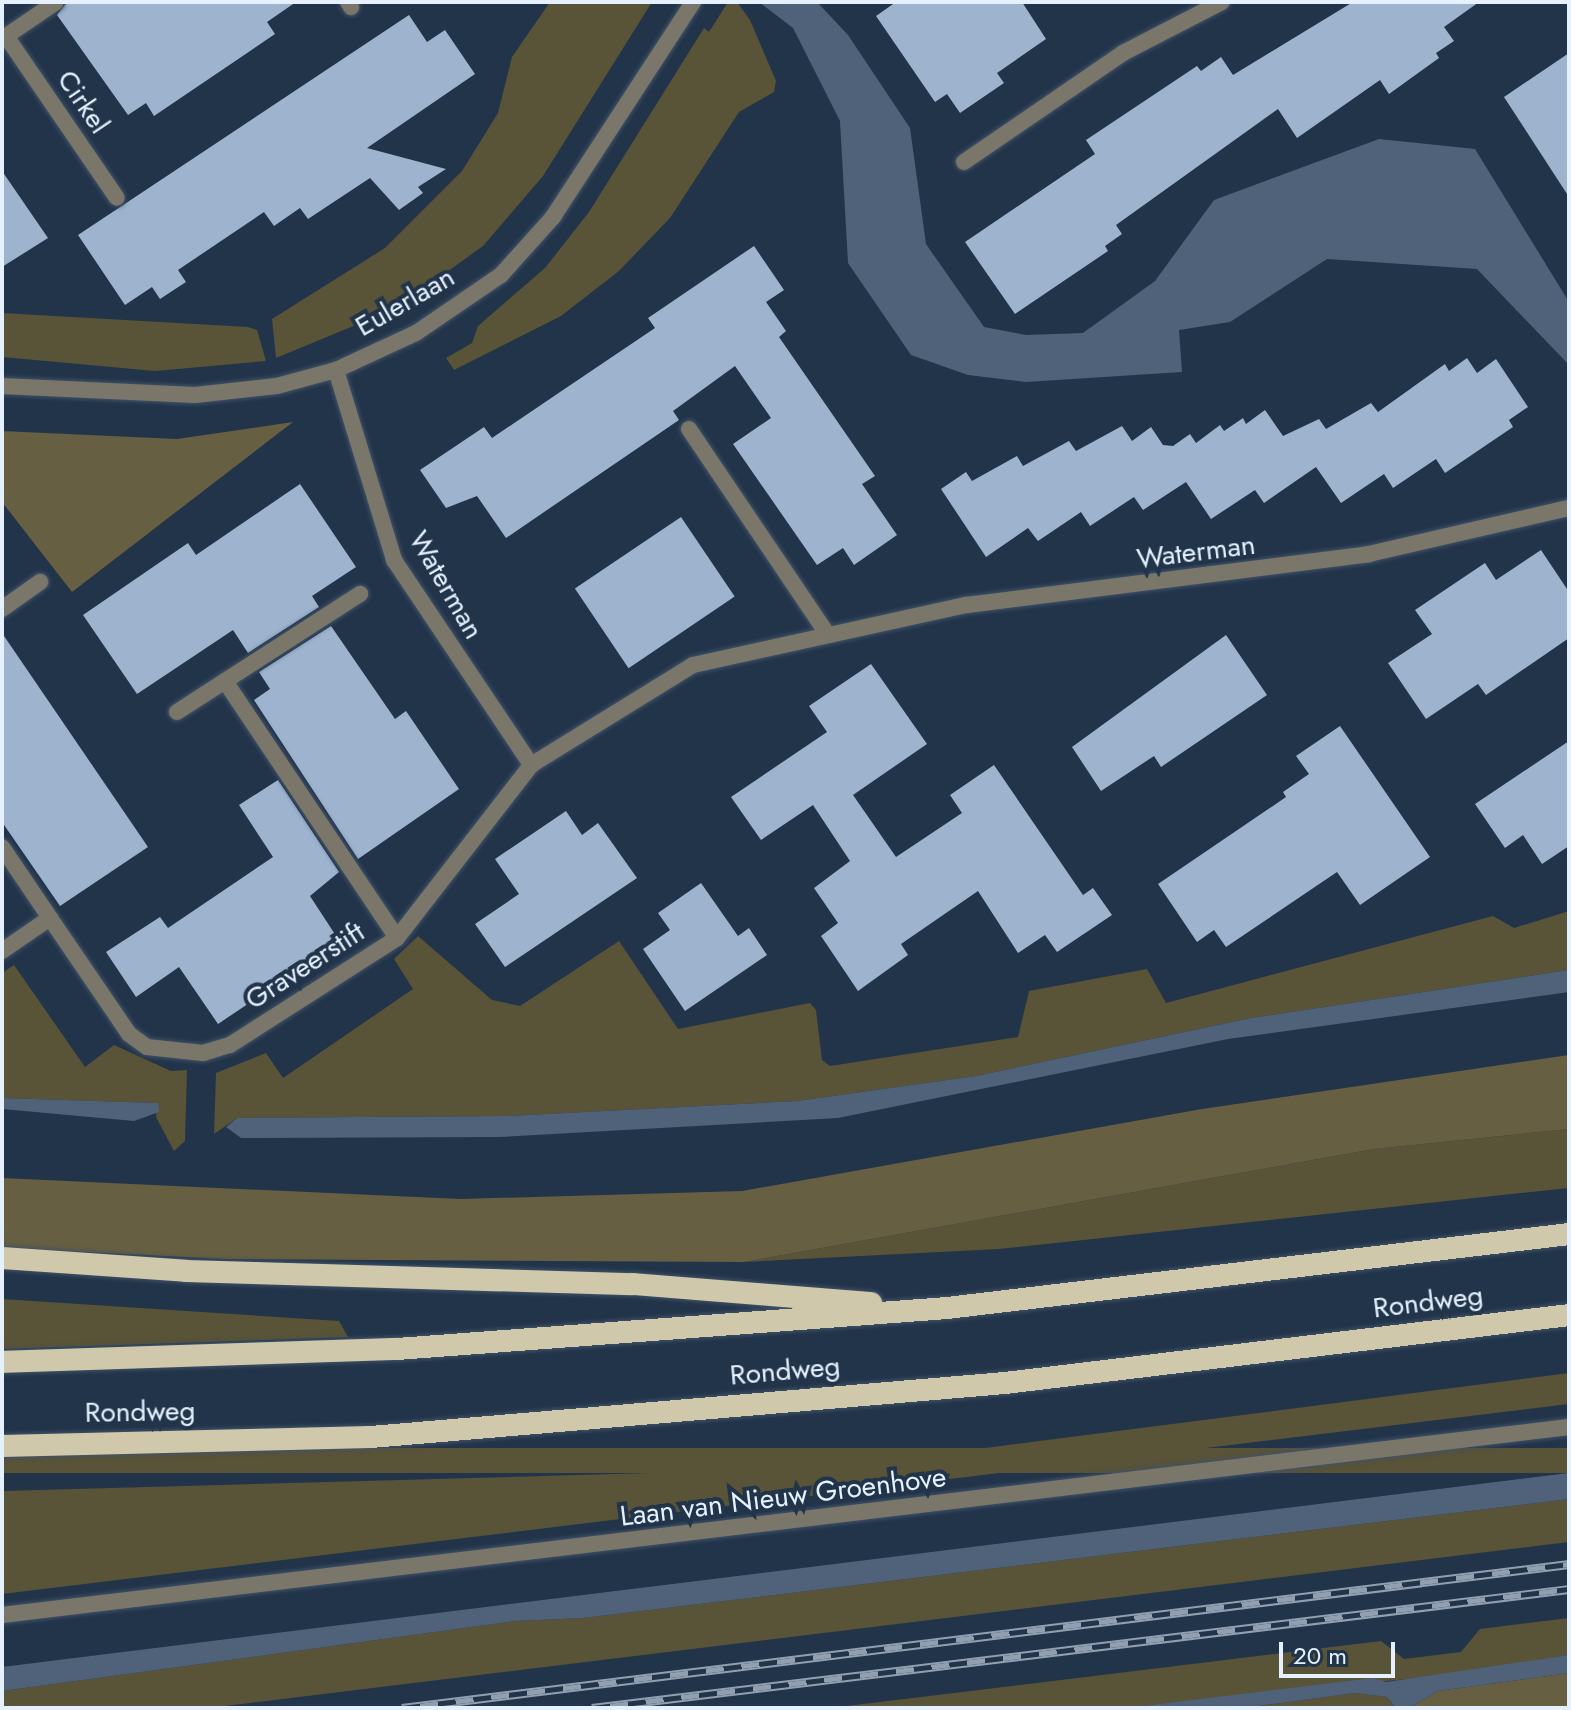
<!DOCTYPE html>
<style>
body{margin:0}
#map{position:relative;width:1571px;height:1710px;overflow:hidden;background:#22344a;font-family:Jost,sans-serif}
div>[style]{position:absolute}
.green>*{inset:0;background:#595337;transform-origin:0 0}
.forest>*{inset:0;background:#665f41}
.water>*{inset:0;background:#4f627a}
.building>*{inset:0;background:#9db3ce;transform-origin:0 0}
.roads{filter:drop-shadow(0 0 2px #415267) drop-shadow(0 0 2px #415267)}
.minor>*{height:16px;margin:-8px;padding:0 8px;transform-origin:8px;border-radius:8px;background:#7a776a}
.tertiary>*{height:16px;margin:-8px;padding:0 8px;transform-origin:8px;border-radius:8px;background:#7a776a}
.trunk>*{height:22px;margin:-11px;padding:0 11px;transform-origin:11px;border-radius:11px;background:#cfc8aa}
.rail>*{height:9px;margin-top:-4.5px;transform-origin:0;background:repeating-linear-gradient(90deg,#22344a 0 18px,#91a0b1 0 36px);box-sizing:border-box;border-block:2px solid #91a0b1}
span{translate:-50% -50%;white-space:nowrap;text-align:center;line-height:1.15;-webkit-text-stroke:8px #22344a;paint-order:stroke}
.street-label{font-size:28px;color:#e5f1ff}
.frame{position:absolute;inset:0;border:4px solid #e5f1ff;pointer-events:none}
.scale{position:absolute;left:1279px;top:1642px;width:116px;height:36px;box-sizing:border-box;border:4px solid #e5f1ff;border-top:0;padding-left:10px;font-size:24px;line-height:28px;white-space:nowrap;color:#e5f1ff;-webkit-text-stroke:6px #22344a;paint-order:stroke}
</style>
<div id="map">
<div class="green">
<i style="clip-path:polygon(550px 2px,652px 2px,543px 176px,483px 246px,397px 308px,276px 358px,272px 319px,385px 248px,462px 171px,498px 113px,512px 57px)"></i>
<i style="clip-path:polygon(728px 2px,737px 2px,750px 20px,776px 81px,774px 92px,739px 112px,670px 218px,619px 271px,561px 316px,454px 370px,446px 358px,472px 343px,478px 326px,545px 268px,589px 212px,704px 28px,709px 32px)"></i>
<i style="clip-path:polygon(2px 313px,248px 327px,257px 330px,266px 361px,155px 371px,2px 357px)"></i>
<i style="clip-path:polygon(1569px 911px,1569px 970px,1251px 1018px,976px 1076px,797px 1101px,507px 1116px,237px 1118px,214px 1134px,216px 1073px,266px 1053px,283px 1078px,413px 989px,394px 959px,418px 936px,492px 1000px,520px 1006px,619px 941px,678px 1029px,810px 1003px,816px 1010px,822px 1060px,830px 1066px,1018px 1037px,1029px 991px,1147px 969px,1166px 1003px,1493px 916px,1514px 928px)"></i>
<i style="clip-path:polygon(14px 965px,85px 1067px,114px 1045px,171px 1071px,187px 1070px,185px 1141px,174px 1151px,156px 1117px,157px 1103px,2px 1098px,2px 973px)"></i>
<i style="clip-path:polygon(1569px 1129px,1569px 1188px,999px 1249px,744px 1262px,1374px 1149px)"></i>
<i style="clip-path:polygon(2px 1299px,339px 1321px,348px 1337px,2px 1349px)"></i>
<i style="clip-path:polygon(1569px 1373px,1569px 1404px,2px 1594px,2px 1491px,830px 1468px)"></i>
<i style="left:1569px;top:1448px;width:25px;height:1579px;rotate:90deg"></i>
<i style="clip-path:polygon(1569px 1499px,1569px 1542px,209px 1708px,2px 1708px,2px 1691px,516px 1621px,583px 1618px)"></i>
<i style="clip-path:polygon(1569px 1618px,1569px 1655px,1464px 1673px,1127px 1708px,830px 1708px,1381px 1641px,1404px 1659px,1461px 1652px,1480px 1629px)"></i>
<i style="clip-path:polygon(1355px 1693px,1387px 1697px,1396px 1708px,1243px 1708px)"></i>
</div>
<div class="forest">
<i style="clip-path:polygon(293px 422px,72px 592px,2px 502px,2px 431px,177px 439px)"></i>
<i style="clip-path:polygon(1569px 1055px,1569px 1129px,1374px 1149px,744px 1262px,227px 1259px,2px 1248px,2px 1178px,460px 1199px,742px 1191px,1202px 1109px)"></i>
<i style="clip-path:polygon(1569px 1673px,1569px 1708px,1409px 1708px,1438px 1691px)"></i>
</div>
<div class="water">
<i style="clip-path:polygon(759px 2px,817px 2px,848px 35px,910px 128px,926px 244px,984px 327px,1026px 335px,1083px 333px,1155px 281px,1214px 200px,1379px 139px,1475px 149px,1569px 302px,1569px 365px,1477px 269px,1327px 259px,1230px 322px,1179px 330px,1182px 372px,1026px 382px,968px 375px,911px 355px,848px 263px,840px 121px,793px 28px)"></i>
<i style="clip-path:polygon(1569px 970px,1569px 992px,1228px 1039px,838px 1118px,500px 1137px,241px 1138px,226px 1127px,237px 1118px,507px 1116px,797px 1101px,976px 1076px,1251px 1018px)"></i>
<i style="clip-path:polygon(2px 1098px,158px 1103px,159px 1112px,134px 1121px,2px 1109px)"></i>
<i style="clip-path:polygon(1569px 1473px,1569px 1499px,583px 1618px,516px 1621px,2px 1691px,2px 1667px)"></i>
<i style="clip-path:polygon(1569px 1655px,1569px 1673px,1438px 1691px,1409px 1708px,1396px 1708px,1387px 1697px,1355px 1693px,1243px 1708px,1127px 1708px,1373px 1678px,1386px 1682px)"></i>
</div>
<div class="building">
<i style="clip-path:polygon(67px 2px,296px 2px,267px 22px,275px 34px,154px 116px,146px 103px,128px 115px,57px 15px)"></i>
<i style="clip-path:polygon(896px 2px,1022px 2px,1046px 39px,997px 73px,1004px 83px,960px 113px,947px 94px,935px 102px,876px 16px)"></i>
<i style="clip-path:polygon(1353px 2px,1479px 2px,1444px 27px,1454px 41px,1436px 53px,1439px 58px,1389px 94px,1380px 80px,1297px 138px,1278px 109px,1116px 225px,1122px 234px,1105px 246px,1108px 251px,1015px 314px,965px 242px,1095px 154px,1086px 140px,1197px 66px,1201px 71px,1221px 57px,1233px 75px)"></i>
<i style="clip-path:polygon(409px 15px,427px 42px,445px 30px,475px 74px,367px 148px,446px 169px,418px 187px,423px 193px,399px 210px,370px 178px,308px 219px,300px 208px,274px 226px,264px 212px,178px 270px,186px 282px,160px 299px,152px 287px,125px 305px,78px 235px)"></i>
<i style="clip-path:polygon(1569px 53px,1569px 197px,1504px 97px)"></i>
<i style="clip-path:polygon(2px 171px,48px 238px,2px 267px)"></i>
<i style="clip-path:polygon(754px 246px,784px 290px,766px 302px,786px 331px,779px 337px,875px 476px,862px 484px,897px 535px,854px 565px,843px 548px,817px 565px,733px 444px,771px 418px,735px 366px,673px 411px,679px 420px,506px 538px,477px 496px,446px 508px,420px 470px,484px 427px,492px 438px,566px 388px,655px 328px,648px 318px)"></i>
<i style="clip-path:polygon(1467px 358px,1477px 373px,1496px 359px,1528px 407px,1509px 420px,1513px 427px,1445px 473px,1436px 459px,1393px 488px,1384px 474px,1341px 503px,1316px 467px,1264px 503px,1255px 490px,1211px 519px,1186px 482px,1143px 510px,1134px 497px,1090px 526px,1081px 512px,1038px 541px,1028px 528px,986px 557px,941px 489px,966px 472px,972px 481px,1017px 456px,1023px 466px,1069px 441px,1076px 451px,1122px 426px,1132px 441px,1151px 427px,1163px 445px,1173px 446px,1190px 434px,1196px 443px,1220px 425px,1224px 431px,1243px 418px,1246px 424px,1265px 410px,1283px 436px,1319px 419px,1326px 429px,1371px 403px,1378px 412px,1445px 364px,1449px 371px)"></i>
<i style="clip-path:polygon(300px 484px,356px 567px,312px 596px,319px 607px,248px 653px,233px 630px,137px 694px,83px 615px,188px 543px,196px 555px)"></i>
<i style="left:681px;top:517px;width:96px;height:128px;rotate:56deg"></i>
<i style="clip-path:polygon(1541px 550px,1569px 592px,1569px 638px,1486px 695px,1478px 684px,1426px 719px,1388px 663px,1432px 634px,1415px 610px,1485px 563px,1496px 580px)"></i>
<i style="clip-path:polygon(331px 626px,395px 719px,406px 711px,459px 789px,358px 859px,254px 700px,270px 689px,259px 672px)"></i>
<i style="clip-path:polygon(2px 633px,148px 847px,60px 906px,2px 822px)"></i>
<i style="clip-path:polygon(1226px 635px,1267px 695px,1161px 767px,1154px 756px,1101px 791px,1072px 747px)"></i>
<i style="clip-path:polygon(871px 664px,927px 744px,853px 795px,896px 857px,962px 813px,950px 795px,994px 765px,1083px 895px,1093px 888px,1112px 915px,1057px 952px,1045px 935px,1018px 953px,978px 891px,901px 944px,908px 955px,858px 991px,821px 936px,838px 923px,814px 888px,850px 861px,813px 805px,761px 840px,731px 797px,827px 732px,809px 706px)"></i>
<i style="clip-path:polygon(1340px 726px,1430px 857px,1360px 905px,1337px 872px,1226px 947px,1214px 930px,1197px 942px,1158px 884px,1286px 797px,1283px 792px,1309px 774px,1296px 756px)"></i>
<i style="clip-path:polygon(1569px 741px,1569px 846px,1542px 864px,1523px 835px,1505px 848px,1475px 804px)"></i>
<i style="clip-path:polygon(278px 780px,339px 872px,310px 896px,340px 942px,218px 1024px,179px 967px,136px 997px,106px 952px,160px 917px,168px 928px,273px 857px,239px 805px)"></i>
<i style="clip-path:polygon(566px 811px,582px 835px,598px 823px,637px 878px,505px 967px,475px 924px,519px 894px,495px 859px)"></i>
<i style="clip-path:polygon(701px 883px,738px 936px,749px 928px,767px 955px,685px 1011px,643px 949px,670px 930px,658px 913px)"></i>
</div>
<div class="roads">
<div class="minor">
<i style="left:348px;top:2px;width:6px;rotate:59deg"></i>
<i style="left:6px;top:36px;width:196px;rotate:55.6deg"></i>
<i style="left:2px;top:39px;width:65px;rotate:-34.4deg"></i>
<i style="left:964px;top:162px;width:193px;rotate:-34.4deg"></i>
<i style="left:1123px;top:53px;width:111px;rotate:-27.3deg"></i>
<i style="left:336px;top:370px;width:199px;rotate:73deg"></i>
<i style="left:394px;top:560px;width:247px;rotate:56.2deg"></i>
<i style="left:531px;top:765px;width:190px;rotate:-31.7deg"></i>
<i style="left:693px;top:665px;width:280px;rotate:-12.4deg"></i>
<i style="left:967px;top:605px;width:405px;rotate:-7.2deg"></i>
<i style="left:1369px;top:554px;width:205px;rotate:-13deg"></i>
<i style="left:689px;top:429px;width:245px;rotate:56deg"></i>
<i style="left:2px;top:609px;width:47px;rotate:-35.4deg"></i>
<i style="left:177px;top:712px;width:57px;rotate:-32.9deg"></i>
<i style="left:2px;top:847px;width:86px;rotate:55.9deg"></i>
<i style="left:397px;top:938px;width:219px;rotate:-52.2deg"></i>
<i style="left:2px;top:951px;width:58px;rotate:-34.5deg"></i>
<i style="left:50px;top:918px;width:140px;rotate:55.7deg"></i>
<i style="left:129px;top:1034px;width:22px;rotate:36deg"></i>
<i style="left:147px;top:1047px;width:56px;rotate:6.1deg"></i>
<i style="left:203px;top:1053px;width:28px;rotate:-17deg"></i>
<i style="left:230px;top:1045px;width:198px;rotate:-32.6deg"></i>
<i style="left:397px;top:938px;width:309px;rotate:-123.8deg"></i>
<i style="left:225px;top:681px;width:161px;rotate:-32.8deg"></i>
</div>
<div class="tertiary">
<i style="left:2px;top:386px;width:193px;rotate:2.7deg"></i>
<i style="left:195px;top:395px;width:82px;rotate:-6.3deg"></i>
<i style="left:277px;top:386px;width:61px;rotate:-15.2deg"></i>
<i style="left:336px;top:370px;width:88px;rotate:-24.8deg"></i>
<i style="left:416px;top:333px;width:103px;rotate:-34.3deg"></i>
<i style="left:501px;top:275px;width:78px;rotate:-48.1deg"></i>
<i style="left:553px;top:217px;width:257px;rotate:-56.9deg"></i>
<i style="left:2px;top:1615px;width:1578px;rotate:-6.84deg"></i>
</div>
<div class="trunk">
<i style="left:2px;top:1258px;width:184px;rotate:4deg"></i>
<i style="left:186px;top:1271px;width:447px;rotate:1.7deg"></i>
<i style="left:633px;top:1284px;width:239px;rotate:4.6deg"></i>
<i style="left:2px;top:1362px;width:395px;rotate:-1.9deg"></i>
<i style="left:397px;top:1349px;width:552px;rotate:-4.26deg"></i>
<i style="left:947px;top:1308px;width:626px;rotate:-6.78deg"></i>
<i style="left:2px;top:1446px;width:369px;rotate:-1.4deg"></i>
<i style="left:371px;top:1437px;width:636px;rotate:-4.87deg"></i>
<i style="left:1005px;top:1383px;width:568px;rotate:-6.87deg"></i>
</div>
</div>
<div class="rail">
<i style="left:402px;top:1708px;width:1176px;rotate:-7.03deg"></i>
<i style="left:592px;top:1708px;width:984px;rotate:-6.94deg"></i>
</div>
<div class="street-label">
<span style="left:83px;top:102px;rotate:56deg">Cirkel</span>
<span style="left:405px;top:302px;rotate:-30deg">Eulerlaan</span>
<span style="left:1196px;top:552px;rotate:-7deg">Waterman</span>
<span style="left:446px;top:585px;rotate:60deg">Waterman</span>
<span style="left:305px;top:966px;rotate:-33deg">Graveerstift</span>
<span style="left:1428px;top:1302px;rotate:-7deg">Rondweg</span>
<span style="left:785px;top:1371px;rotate:-5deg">Rondweg</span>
<span style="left:140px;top:1412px;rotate:-1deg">Rondweg</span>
<span style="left:783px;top:1497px;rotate:-7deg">Laan van Nieuw Groenhove</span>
</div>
<div class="frame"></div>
<div class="scale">20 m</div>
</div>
